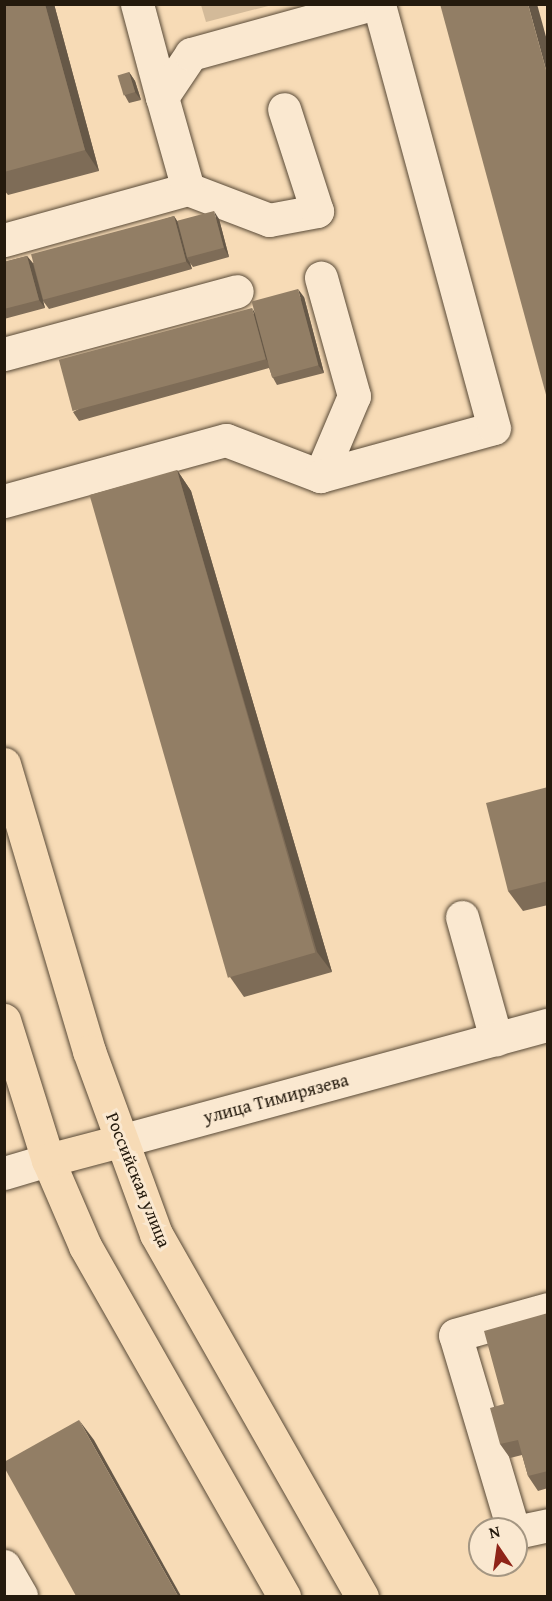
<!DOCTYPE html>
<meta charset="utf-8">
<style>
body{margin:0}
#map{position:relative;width:552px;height:1601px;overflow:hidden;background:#f7dbb6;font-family:"Gentium Book Plus",serif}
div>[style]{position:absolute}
.green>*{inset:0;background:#d3ba99}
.roads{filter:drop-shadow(0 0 2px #594a37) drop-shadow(0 0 2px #594a37)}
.minor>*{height:33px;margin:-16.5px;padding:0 16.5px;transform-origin:16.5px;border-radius:16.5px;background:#fae8d0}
.major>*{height:33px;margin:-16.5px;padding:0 16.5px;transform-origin:16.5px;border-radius:16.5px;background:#f7dbb6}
.wall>*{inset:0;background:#7e6c57}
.shaded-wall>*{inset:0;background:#665847}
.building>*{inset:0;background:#927e65;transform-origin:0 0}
span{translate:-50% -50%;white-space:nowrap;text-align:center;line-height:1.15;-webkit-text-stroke:6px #fae8d0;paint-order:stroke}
.street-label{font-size:18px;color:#241a0d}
.frame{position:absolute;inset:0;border:6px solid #241a0d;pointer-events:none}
.north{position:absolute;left:468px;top:1517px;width:60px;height:60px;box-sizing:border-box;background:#fae8d0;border:2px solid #a49682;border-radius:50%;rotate:347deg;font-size:16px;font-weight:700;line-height:24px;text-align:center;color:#241a0d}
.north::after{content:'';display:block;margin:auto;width:21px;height:27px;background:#8f2418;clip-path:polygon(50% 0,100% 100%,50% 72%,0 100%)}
</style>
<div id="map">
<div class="green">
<i style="clip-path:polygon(201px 5px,201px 4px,272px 5px,206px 22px)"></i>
</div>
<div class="roads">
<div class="minor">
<i style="left:137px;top:4px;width:96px;rotate:75deg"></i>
<i style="left:188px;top:189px;width:87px;rotate:20.9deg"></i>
<i style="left:269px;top:220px;width:49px;rotate:-10.6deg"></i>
<i style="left:317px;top:211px;width:107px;rotate:-107.9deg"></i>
<i style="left:4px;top:240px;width:191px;rotate:-15.5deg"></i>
<i style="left:188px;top:189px;width:96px;rotate:-105.8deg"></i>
<i style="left:162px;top:97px;width:52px;rotate:-56deg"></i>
<i style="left:191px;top:54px;width:189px;rotate:-15.4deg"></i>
<i style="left:4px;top:354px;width:241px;rotate:-15.1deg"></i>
<i style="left:320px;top:476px;width:87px;rotate:-67deg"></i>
<i style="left:354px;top:396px;width:123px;rotate:-105.6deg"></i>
<i style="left:4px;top:501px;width:230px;rotate:-15.4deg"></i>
<i style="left:226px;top:440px;width:101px;rotate:21deg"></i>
<i style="left:320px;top:476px;width:180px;rotate:-15.4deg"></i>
<i style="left:494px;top:428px;width:439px;rotate:-105.2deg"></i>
<i style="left:462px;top:917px;width:127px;rotate:74.4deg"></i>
<i style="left:120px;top:1141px;width:443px;rotate:-15.2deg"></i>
<i style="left:4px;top:1173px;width:46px;rotate:-16.5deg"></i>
<i style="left:513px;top:1529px;width:202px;rotate:-106.6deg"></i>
<i style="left:455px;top:1335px;width:97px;rotate:-15.6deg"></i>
<i style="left:516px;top:1532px;width:33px;rotate:-12deg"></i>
<i style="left:4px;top:1566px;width:34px;rotate:60deg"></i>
</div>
<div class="major">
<i style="left:4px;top:764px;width:299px;rotate:73.5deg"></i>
<i style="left:89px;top:1051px;width:195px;rotate:69.9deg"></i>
<i style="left:156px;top:1234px;width:417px;rotate:60.4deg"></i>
<i style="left:4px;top:1020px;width:147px;rotate:72.6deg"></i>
<i style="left:48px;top:1160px;width:94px;rotate:66.7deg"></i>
<i style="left:85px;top:1246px;width:403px;rotate:60.4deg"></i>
<i style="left:48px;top:1160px;width:74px;rotate:-14.8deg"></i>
</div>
</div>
<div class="wall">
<i style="clip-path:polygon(4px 4px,54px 4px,99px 171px,8px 195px,4px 190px)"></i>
<i style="clip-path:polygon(129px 72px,135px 81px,141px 100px,129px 103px,124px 94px)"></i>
<i style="clip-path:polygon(174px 216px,177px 221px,219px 219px,229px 257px,193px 267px,190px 263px,192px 269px,49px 309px,43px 301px,45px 308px,4px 319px,4px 262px,27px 256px,33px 263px)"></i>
<i style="clip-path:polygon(304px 297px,324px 373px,277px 385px,272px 376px,269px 368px,79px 421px,73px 412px,255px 313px)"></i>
<i style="clip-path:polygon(177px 470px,191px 491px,332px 972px,244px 997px,230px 977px)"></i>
<i style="clip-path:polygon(548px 787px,548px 905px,523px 911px,508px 891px)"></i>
<i style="clip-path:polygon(548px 1313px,548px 1488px,538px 1491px,528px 1476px,522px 1455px,510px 1458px,500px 1444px,504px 1404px)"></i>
</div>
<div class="shaded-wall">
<i style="clip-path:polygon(45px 4px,54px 4px,99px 171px,85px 150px)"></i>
<i style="clip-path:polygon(528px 4px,537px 4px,548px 44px,548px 77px)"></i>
<i style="clip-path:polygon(129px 72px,135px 81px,141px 100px,135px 92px)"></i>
<i style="clip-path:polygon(214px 211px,219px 219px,229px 257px,224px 248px)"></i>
<i style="clip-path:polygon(174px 216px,179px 224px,187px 258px,190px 263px,192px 269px,186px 261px)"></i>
<i style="clip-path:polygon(27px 256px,33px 264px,45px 308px,39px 300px)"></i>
<i style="clip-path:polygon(298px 289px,304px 297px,324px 373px,318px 365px)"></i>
<i style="clip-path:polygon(252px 308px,257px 316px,271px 367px,266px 359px)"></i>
<i style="clip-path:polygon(177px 470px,191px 491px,332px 972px,317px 952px)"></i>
<i style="clip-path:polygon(79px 1420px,94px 1440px,181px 1596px,178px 1596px)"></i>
</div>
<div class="building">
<i style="clip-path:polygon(4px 4px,45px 4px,85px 150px,4px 172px)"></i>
<i style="clip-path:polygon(440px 4px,528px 4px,548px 77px,548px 402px)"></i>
<i style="left:129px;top:72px;width:21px;height:12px;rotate:73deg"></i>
<i style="left:214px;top:211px;width:38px;height:38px;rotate:75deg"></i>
<i style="left:174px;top:216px;width:47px;height:148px;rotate:75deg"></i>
<i style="clip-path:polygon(27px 256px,39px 300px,4px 309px,4px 262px)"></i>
<i style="left:298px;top:289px;width:79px;height:48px;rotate:75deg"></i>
<i style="left:252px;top:308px;width:53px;height:200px;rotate:75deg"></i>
<i style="left:177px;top:470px;width:502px;height:91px;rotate:74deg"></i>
<i style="clip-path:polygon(548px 787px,548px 881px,508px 891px,486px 803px)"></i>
<i style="clip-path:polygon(548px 1313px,548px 1471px,528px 1476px,518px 1440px,500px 1444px,490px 1408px,504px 1404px,484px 1331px)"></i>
<i style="clip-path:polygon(79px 1420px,178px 1596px,76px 1596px,4px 1467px,4px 1462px)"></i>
</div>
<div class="street-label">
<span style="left:276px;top:1099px;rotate:-15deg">улица Тимирязева</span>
<span style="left:138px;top:1180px;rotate:68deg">Российская улица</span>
</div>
<div class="frame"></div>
<div class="north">N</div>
</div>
